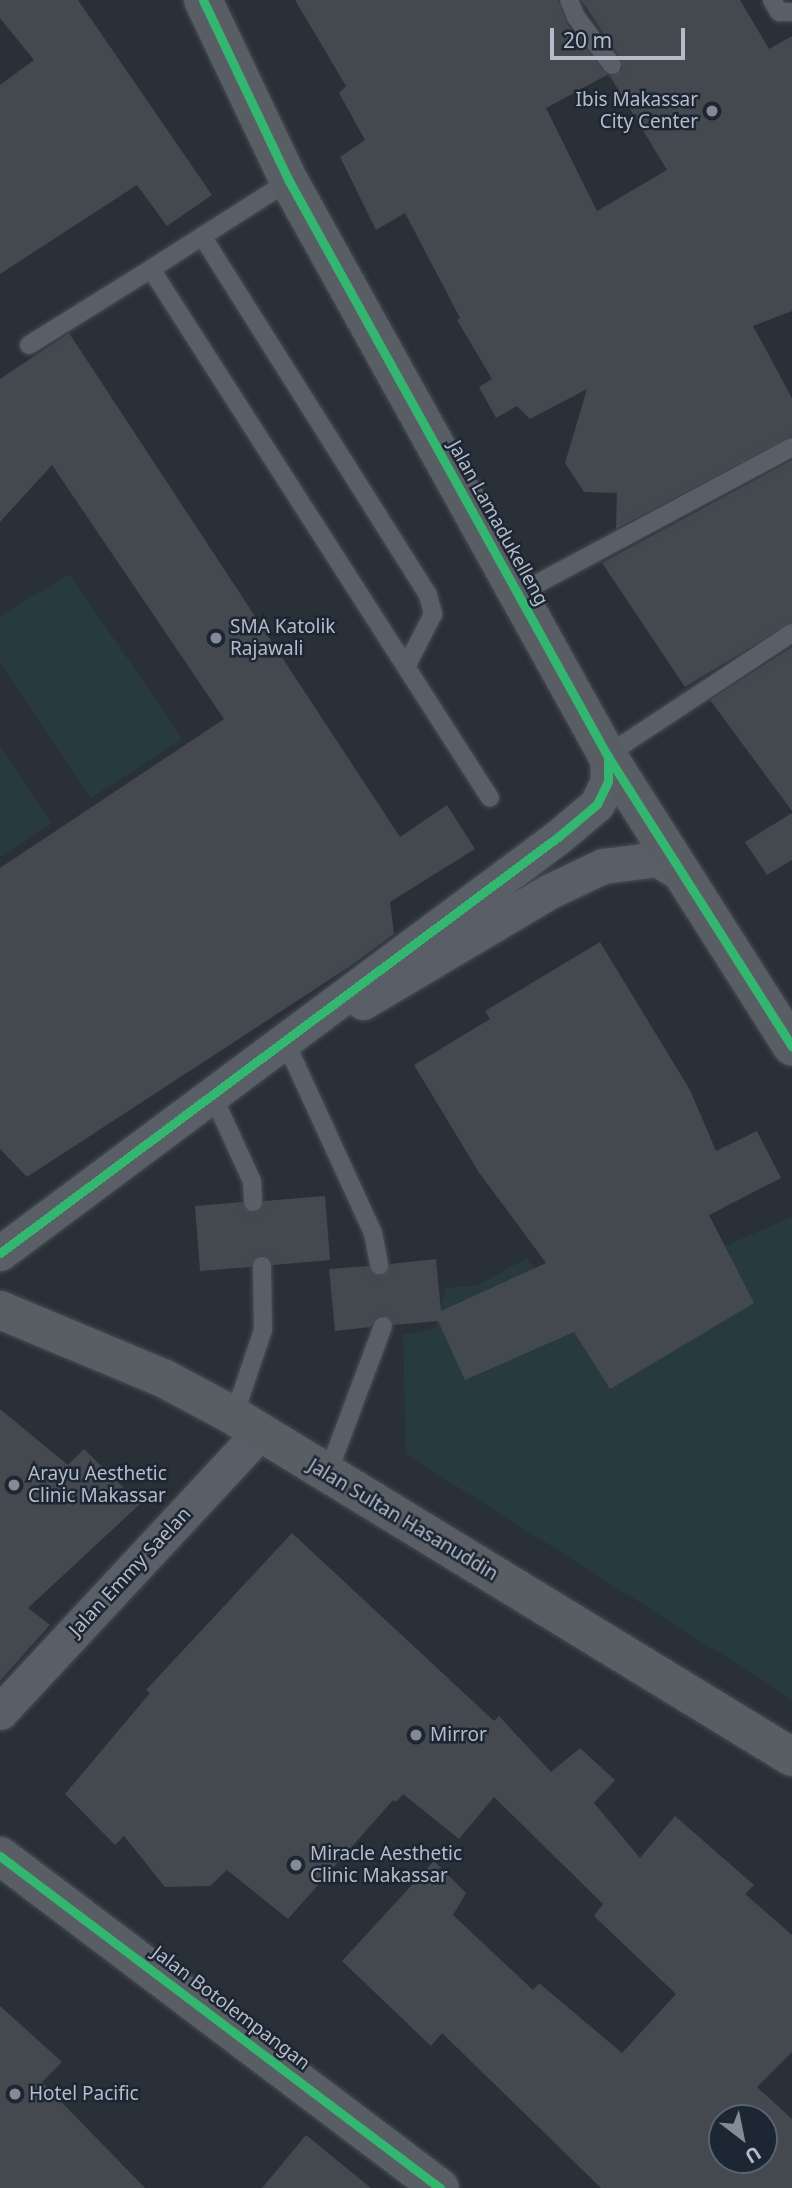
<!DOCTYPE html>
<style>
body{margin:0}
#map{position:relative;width:792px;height:2188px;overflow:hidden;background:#2a3038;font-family:"Noto Sans",sans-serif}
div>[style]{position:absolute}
.green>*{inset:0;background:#273a3e}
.building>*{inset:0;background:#444950}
.roads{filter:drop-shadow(0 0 2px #484c53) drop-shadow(0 0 2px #484c53)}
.lane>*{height:18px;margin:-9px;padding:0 9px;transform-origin:9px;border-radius:9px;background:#5a5e66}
.street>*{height:35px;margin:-17.5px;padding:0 17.5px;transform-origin:17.5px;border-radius:17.5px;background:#5a5e66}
.secondary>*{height:38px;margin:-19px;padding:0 19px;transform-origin:19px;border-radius:19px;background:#595d64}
.cycleway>*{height:9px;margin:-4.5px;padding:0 4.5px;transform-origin:4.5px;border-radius:4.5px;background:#33b770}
.dots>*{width:19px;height:19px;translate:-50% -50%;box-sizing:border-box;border:4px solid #1d2633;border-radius:50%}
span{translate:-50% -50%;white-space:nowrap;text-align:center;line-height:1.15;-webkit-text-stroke:5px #1d2633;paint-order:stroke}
.poi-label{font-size:19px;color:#b4bcc9}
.right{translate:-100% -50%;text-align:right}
.left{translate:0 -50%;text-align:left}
.street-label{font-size:19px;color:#b4bcc9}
.north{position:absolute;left:708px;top:2104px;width:70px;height:70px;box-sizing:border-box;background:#1d2633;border:2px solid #59626f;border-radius:50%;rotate:148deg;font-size:19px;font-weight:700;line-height:28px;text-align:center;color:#b4bcc9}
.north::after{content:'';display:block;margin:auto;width:24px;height:32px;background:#848b96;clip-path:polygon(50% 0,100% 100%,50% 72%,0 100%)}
.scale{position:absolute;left:550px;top:28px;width:135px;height:32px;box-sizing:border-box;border:4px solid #b4bcc9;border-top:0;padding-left:9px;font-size:21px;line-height:24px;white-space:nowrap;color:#b4bcc9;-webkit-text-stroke:5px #1d2633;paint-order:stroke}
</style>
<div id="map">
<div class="green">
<i style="clip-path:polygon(70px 574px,182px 739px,91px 798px,0 661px,0 616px)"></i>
<i style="clip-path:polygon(0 746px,51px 823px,0 857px)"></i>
<i style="clip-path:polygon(792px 1217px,792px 1699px,406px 1454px,403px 1335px,435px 1328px,446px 1288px,476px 1286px,527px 1258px,610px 1388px,725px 1246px)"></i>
</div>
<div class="building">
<i style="clip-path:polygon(0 0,78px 0,212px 195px,167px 226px,137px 185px,0 274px,0 85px,34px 60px,0 18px)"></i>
<i style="clip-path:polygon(295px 0,558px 0,567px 24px,607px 75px,546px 108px,597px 211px,667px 170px,610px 76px,622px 70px,621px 59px,581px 0,740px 0,769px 49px,792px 36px,792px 311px,753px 326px,792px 398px,792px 436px,616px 529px,617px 493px,584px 492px,565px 463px,587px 389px,530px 419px,517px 406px,496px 418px,479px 387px,492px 379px,457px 320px,460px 318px,405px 213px,376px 230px,340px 157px,365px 140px,339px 93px,346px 86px)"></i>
<i style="clip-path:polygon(69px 333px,400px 837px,447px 805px,475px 849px,390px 902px,394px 934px,349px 967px,27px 1177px,0 1149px,0 868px,224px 719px,52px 465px,0 522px,0 379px)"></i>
<i style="clip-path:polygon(792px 460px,792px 622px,685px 687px,602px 563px)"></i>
<i style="clip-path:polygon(792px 647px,792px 811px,710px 700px)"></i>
<i style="clip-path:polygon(792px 813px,792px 860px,767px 875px,745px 842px)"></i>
<i style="clip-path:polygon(600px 942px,690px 1090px,716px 1151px,757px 1131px,781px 1178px,709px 1215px,754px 1303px,610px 1389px,574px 1332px,465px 1380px,438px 1321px,394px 1325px,382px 1315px,370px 1327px,335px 1331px,329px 1269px,368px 1266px,380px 1276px,390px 1264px,436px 1259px,441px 1311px,546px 1263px,478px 1171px,414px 1065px,490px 1019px,485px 1011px)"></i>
<i style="clip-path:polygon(325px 1196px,330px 1260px,273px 1265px,261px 1255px,251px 1267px,200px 1271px,195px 1206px,242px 1202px,254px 1213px,264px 1201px)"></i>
<i style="clip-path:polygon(0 1409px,68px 1465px,84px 1449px,140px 1504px,28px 1608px,50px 1625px,0 1681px)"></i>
<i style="clip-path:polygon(evenodd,292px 1533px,494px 1721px,499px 1716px,551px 1772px,580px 1748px,615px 1780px,594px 1803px,640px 1858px,675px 1816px,754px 1885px,745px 1894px,792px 1935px,792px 2052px,757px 2087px,792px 2119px,792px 2188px,601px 2188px,442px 2033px,431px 2046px,342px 1961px,434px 1861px,466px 1893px,453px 1915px,533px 1990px,539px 1983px,622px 2053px,676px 1994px,594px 1916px,603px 1904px,494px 1797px,459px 1839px,403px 1794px,396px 1802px,393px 1800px,288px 1919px,227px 1870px,210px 1886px,165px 1887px,124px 1836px,115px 1845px,65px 1794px,150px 1693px,146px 1690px,292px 1533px,722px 2118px,764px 2118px,764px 2160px,722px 2160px,722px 2118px)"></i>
<i style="clip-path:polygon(0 2006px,62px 2062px,42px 2082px,145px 2188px,0 2188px)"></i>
<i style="clip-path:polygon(306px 2135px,371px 2188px,262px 2188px)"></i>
</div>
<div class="roads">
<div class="lane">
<i style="left:569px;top:0;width:18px;rotate:68deg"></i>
<i style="left:576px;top:17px;width:60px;rotate:53.1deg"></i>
<i style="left:772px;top:0;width:14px;rotate:60deg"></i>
<i style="left:779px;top:12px;width:13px"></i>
<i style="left:289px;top:181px;width:164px;rotate:147.5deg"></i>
<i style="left:151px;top:269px;width:628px;rotate:57.35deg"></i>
<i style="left:202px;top:236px;width:424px;rotate:57.8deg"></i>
<i style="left:428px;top:595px;width:20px;rotate:75deg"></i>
<i style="left:433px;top:614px;width:59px;rotate:117deg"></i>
<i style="left:29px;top:345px;width:144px;rotate:-31.9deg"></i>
<i style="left:518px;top:594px;width:311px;rotate:-28.2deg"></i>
<i style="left:607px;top:755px;width:222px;rotate:-33.4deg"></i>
<i style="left:286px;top:1043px;width:209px;rotate:65.4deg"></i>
<i style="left:373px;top:1233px;width:33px;rotate:79deg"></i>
<i style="left:213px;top:1096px;width:94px;rotate:65.4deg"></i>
<i style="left:252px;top:1181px;width:21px;rotate:87deg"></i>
<i style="left:234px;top:1416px;width:91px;rotate:-71.4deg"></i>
<i style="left:263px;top:1330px;width:64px;rotate:-90.9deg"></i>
<i style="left:328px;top:1473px;width:157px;rotate:-69.5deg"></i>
</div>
<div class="street">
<i style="left:363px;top:1002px;width:217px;rotate:-30.7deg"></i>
<i style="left:550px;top:891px;width:59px;rotate:-25.3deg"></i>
<i style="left:603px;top:866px;width:54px;rotate:-7.4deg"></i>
<i style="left:657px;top:859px;width:31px;rotate:31deg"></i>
<i style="left:0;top:1253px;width:696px;rotate:-36.71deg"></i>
<i style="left:558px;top:837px;width:51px;rotate:-40.2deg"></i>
<i style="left:597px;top:804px;width:25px;rotate:-64deg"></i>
<i style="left:608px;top:781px;width:26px;rotate:-92deg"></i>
<i style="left:0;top:1712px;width:382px;rotate:-47.1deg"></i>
</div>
<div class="secondary">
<i style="left:203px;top:0;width:200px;rotate:64.6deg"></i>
<i style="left:289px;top:181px;width:656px;rotate:61.01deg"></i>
<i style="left:607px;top:755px;width:345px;rotate:57.6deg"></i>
<i style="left:0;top:1310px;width:179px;rotate:22.7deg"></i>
<i style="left:165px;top:1379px;width:78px;rotate:28.2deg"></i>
<i style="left:234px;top:1416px;width:654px;rotate:31.43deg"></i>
<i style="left:0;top:1856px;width:551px;rotate:37.04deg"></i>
</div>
</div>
<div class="cycleway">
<i style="left:203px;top:0;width:200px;rotate:64.6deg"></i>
<i style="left:289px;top:181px;width:656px;rotate:61.01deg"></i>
<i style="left:607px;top:755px;width:345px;rotate:57.6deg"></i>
<i style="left:0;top:1253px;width:696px;rotate:-36.71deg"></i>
<i style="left:558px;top:837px;width:51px;rotate:-40.2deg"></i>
<i style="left:597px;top:804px;width:25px;rotate:-64deg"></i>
<i style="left:608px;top:781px;width:25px;rotate:-90deg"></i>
<i style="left:0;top:1856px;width:551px;rotate:37.04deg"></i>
</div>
<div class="dots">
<i style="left:712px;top:111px;background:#848b96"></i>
<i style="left:216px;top:638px;background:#848b96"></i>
<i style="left:14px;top:1485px;background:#848b96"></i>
<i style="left:416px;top:1735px;background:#848b96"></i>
<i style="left:296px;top:1865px;background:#848b96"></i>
<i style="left:15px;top:2094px;background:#848b96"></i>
</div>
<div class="poi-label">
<span class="right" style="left:698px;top:111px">Ibis Makassar<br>City Center</span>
<span class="left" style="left:230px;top:638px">SMA Katolik<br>Rajawali</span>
<span class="left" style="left:28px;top:1485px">Arayu Aesthetic<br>Clinic Makassar</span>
<span class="left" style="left:430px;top:1735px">Mirror</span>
<span class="left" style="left:310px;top:1865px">Miracle Aesthetic<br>Clinic Makassar</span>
<span class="left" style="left:29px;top:2094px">Hotel Pacific</span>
</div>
<div class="street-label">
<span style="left:498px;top:523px;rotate:61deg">Jalan Lamadukelleng</span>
<span style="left:403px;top:1520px;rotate:31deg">Jalan Sultan Hasanuddin</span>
<span style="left:130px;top:1572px;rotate:-47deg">Jalan Emmy Saelan</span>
<span style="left:231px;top:2008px;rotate:37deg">Jalan Botolempangan</span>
</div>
<div class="north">U</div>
<div class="scale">20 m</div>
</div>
